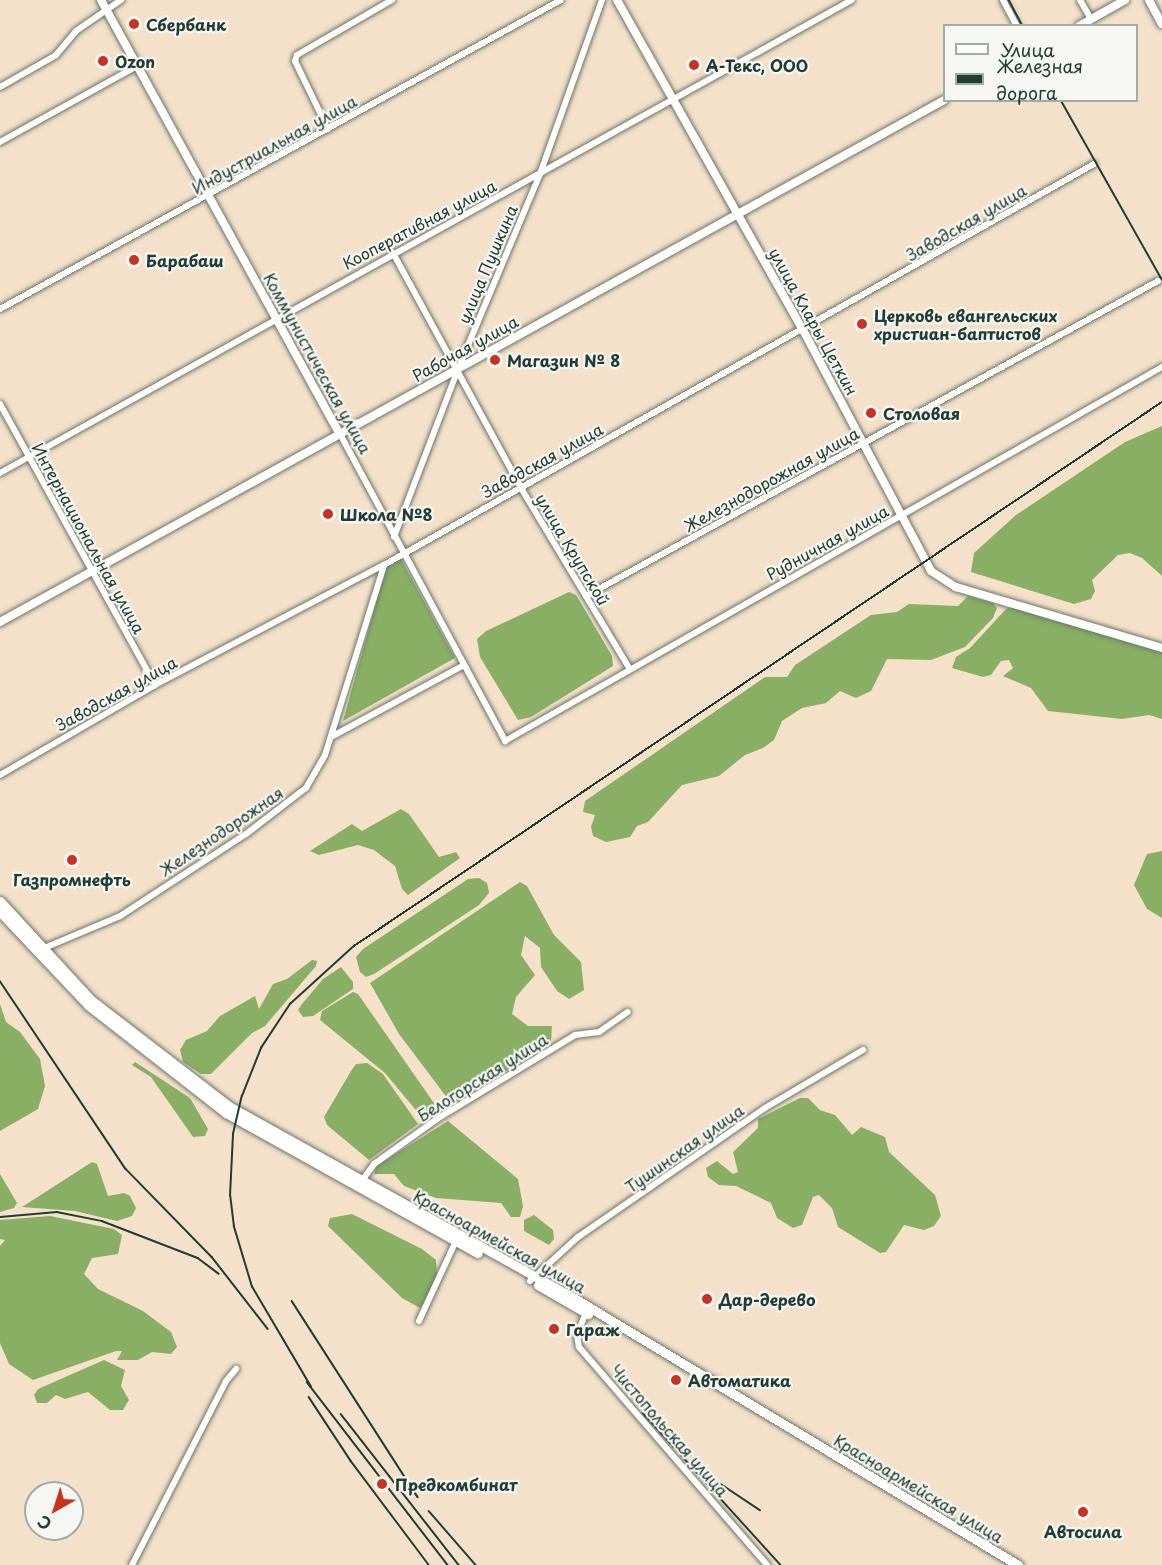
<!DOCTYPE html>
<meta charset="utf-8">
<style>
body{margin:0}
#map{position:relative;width:1162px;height:1565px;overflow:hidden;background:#f5e1ca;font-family:"Playpen Sans",sans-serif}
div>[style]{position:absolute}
.forest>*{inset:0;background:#88af64}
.roads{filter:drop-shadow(0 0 2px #6a7668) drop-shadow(0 0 2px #6a7668)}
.street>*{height:6px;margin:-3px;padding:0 3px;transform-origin:3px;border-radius:3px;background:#fff}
.secondary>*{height:8px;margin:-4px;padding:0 4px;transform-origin:4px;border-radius:4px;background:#fff}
.primary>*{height:9px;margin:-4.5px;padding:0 4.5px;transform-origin:4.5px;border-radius:4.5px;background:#fff}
.tram>*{height:1.5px;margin:-0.75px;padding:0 0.75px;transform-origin:0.75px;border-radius:0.75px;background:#1f3d34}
.rail>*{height:1.5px;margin:-0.75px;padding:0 0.75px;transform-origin:0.75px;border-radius:0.75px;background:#1f3d34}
.dots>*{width:16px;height:16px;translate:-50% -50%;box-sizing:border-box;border:3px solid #f6f6f2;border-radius:50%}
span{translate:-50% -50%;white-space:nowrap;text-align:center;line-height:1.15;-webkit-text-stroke:4.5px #f6f6f2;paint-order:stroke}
.poi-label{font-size:16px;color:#1f3d34;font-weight:700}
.left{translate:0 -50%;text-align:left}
.street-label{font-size:16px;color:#1f3d34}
.legend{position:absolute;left:943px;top:24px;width:195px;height:78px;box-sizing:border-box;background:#f6f6f2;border:2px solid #a0aca6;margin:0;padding:8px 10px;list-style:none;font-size:18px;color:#1f3d34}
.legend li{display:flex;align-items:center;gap:12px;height:30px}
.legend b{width:30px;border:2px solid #a0aca6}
.north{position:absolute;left:24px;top:1481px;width:60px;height:60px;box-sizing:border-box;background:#f6f6f2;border:2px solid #a0aca6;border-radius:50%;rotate:219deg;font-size:16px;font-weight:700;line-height:24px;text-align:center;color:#1f3d34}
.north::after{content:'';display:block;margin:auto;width:21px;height:27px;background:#c8321e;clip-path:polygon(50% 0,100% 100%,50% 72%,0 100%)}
</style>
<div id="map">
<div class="forest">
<i style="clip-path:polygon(1162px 426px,1162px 576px,1142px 558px,1130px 553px,1118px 555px,1092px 580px,1095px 591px,1091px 599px,1074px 604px,971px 572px,974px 553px,1016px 515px,1125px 442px)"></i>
<i style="clip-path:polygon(401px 559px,455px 658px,343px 721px,386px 567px)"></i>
<i style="clip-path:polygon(569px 592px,576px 595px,585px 610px,612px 656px,613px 666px,531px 717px,518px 720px,480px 657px,477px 639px,486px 631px)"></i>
<i style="clip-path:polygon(968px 596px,993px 603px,997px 608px,993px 618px,965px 647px,931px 660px,887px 659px,871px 691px,856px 698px,840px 691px,826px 703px,802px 708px,782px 721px,774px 740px,763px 748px,745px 755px,719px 776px,682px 785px,648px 822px,637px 826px,630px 837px,606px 842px,593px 836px,591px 827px,595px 815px,583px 812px,585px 801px,765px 677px,787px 677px,795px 665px,871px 615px,897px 612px,909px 604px,958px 606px)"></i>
<i style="clip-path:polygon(1012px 607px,1162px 652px,1162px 719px,1149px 715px,1122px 719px,1048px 711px,1031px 688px,1003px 676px,1013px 668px,1009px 660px,1001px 661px,991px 675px,983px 677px,952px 668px,956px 657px,970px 648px,1006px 609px)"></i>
<i style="clip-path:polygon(401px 809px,409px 814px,439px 857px,456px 852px,460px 858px,408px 895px,402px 889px,395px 866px,374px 850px,358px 845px,319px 855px,310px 851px,352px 824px,362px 831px)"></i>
<i style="clip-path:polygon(1162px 851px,1162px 918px,1147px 909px,1134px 885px,1147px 854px)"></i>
<i style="clip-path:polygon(479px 878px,487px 883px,489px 893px,479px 905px,374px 974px,366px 977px,360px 972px,356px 957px,363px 949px,468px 879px)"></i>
<i style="clip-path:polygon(520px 882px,527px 886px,554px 935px,581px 962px,584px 990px,569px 999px,557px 991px,541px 967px,540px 948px,525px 936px,521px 955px,535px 975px,516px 997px,512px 1014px,528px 1026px,552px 1026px,551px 1041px,460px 1101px,451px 1103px,399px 1034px,370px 983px)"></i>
<i style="clip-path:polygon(312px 960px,317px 961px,316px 966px,265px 1026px,252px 1033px,211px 1074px,201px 1074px,183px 1062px,180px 1050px,186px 1040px,207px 1031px,220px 1016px,255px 996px,259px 1009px,273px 984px,287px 979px)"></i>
<i style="clip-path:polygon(341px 967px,353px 982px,353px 989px,313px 1016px,303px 1017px,298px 1010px,302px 1004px,323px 979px)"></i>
<i style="clip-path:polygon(353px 992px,358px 994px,436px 1106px,435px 1114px,425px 1121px,385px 1073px,320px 1020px,322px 1011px)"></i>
<i style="clip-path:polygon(0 1004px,6px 1022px,20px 1032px,40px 1059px,45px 1086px,38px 1109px,0 1131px)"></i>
<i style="clip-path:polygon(135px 1062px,190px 1098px,208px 1129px,205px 1136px,193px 1137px,151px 1077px,132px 1065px)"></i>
<i style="clip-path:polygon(367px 1063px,383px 1074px,418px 1124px,369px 1160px,327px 1125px,324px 1117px,351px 1071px,356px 1064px)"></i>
<i style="clip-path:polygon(800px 1098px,808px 1098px,820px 1110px,835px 1115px,852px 1135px,861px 1127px,885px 1137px,889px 1152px,935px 1195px,941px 1216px,934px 1226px,924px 1230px,904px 1225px,886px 1252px,880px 1253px,838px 1227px,832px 1208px,819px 1195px,813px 1197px,802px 1225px,793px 1228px,777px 1218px,771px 1203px,736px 1186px,719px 1185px,708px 1177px,706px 1168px,717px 1161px,733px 1174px,738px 1172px,733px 1152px,758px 1128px,758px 1119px)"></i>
<i style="clip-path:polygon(448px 1121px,518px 1179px,523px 1206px,520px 1217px,511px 1217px,501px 1203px,436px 1198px,404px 1186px,394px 1174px,374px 1174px,377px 1166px)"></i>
<i style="clip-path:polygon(92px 1162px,97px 1164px,108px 1196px,124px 1193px,130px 1196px,136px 1208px,132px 1216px,117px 1221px,75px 1211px,22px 1207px)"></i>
<i style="clip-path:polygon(0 1174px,17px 1203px,14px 1208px,0 1212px)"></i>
<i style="clip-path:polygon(352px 1214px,422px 1249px,436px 1260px,437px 1273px,433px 1288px,420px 1308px,402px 1298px,328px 1226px,330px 1218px)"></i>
<i style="clip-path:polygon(534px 1215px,553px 1230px,554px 1239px,549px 1245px,524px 1231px,524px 1220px)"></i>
<i style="clip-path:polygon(50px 1216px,114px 1229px,122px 1235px,118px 1254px,92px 1258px,84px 1274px,98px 1289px,143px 1311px,171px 1332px,177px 1347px,171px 1354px,152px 1352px,138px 1360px,117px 1360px,122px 1351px,116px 1351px,33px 1380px,9px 1364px,0 1343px,0 1246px,5px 1240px,0 1239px,0 1220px)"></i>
<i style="clip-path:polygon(104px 1360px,125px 1370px,121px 1386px,129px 1400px,123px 1410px,110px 1410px,88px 1392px,65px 1399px,56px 1395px,47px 1403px,37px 1403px,34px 1395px,38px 1389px)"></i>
</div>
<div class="roads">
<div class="street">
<i style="left:1003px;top:0;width:30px;rotate:62deg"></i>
<i style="left:1080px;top:0;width:22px;rotate:60deg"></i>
<i style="left:0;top:87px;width:64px;rotate:-29.7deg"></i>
<i style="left:56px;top:55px;width:31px;rotate:-50deg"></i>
<i style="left:76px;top:31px;width:55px;rotate:-34.6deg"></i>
<i style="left:328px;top:129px;width:76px;rotate:-115.9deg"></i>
<i style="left:295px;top:61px;width:6px;rotate:-72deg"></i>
<i style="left:297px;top:55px;width:110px;rotate:-30.1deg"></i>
<i style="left:0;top:142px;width:157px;rotate:-29deg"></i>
<i style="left:393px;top:253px;width:268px;rotate:61.4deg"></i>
<i style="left:521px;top:488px;width:210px;rotate:59deg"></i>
<i style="left:0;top:309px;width:640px;rotate:-28.85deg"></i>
<i style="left:0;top:404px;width:321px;rotate:61.1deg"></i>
<i style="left:340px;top:434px;width:349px;rotate:61.7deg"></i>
<i style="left:505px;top:741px;width:756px;rotate:-29.65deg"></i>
<i style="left:0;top:473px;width:974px;rotate:-29.04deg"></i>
<i style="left:394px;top:537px;width:180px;rotate:-69.1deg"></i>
<i style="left:458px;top:369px;width:212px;rotate:-67.2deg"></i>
<i style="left:540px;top:174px;width:185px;rotate:-70.4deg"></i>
<i style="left:586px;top:596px;width:653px;rotate:-28.84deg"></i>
<i style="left:331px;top:737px;width:151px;rotate:-28.4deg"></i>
<i style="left:0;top:775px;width:179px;rotate:-30.1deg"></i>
<i style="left:155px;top:685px;width:259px;rotate:-27.7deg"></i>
<i style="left:384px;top:565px;width:815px;rotate:-29.46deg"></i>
<i style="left:42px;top:949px;width:85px;rotate:-22.9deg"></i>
<i style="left:120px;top:916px;width:150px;rotate:-33.1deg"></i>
<i style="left:246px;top:834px;width:76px;rotate:-37.5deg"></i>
<i style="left:306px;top:788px;width:38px;rotate:-60deg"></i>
<i style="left:325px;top:755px;width:199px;rotate:-72.7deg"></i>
<i style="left:361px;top:1182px;width:22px;rotate:-54deg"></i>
<i style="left:374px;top:1164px;width:77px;rotate:-35.5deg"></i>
<i style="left:437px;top:1119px;width:162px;rotate:-31.3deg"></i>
<i style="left:575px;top:1035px;width:24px;rotate:-7deg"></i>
<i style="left:599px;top:1032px;width:35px;rotate:-35deg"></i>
<i style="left:530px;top:1281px;width:65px;rotate:-42.5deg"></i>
<i style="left:578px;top:1237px;width:227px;rotate:-34.6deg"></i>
<i style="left:765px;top:1108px;width:114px;rotate:-30.6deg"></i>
<i style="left:587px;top:1310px;width:27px;rotate:112deg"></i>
<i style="left:577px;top:1335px;width:12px;rotate:81deg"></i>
<i style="left:579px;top:1347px;width:288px;rotate:49.2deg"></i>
<i style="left:419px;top:1321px;width:88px;rotate:-65.2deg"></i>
<i style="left:132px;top:1565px;width:207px;rotate:-62.9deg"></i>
<i style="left:226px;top:1381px;width:16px;rotate:-50deg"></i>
</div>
<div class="secondary">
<i style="left:101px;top:0;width:495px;rotate:61.2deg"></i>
<i style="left:617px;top:0;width:379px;rotate:60.6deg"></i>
<i style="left:803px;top:330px;width:273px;rotate:62deg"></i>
<i style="left:931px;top:571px;width:30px;rotate:33deg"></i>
<i style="left:956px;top:587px;width:215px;rotate:16.5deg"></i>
<i style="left:1149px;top:0;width:27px;rotate:62deg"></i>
<i style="left:1079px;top:26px;width:53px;rotate:-29.5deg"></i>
<i style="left:0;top:622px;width:1079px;rotate:-28.94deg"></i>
</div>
<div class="primary">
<i style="left:0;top:901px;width:133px;rotate:47.4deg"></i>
<i style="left:90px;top:999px;width:175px;rotate:37.6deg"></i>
<i style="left:229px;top:1106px;width:389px;rotate:29.1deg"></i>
<i style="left:569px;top:1295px;width:524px;rotate:31.02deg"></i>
<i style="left:0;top:912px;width:129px;rotate:46.6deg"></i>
<i style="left:89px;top:1006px;width:174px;rotate:38deg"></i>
<i style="left:226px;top:1113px;width:288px;rotate:29.1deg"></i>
<i style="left:538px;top:1285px;width:58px;rotate:30.1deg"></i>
</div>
</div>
<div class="tram">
<i style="left:1009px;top:0;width:30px;rotate:62deg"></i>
<i style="left:1061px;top:100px;width:206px;rotate:60.6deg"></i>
</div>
<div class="rail">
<i style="left:0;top:981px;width:226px;rotate:56.2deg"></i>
<i style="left:126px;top:1169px;width:123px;rotate:45.7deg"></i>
<i style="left:212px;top:1257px;width:91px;rotate:52.1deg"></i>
<i style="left:0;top:1217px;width:57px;rotate:-5deg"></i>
<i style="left:57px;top:1212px;width:46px;rotate:11.3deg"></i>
<i style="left:102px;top:1221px;width:103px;rotate:21.1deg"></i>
<i style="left:198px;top:1258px;width:26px;rotate:37deg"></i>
<i style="left:292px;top:1301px;width:233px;rotate:57.3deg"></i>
<i style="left:307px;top:1382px;width:231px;rotate:52.4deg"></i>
<i style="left:311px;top:1387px;width:116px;rotate:-120.5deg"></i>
<i style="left:252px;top:1287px;width:63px;rotate:-106.7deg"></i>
<i style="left:234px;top:1227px;width:31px;rotate:-97deg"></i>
<i style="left:230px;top:1196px;width:62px;rotate:-87.2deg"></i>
<i style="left:233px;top:1134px;width:39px;rotate:-77deg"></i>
<i style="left:242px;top:1096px;width:52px;rotate:-68.4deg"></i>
<i style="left:261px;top:1048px;width:53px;rotate:-56.6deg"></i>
<i style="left:290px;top:1004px;width:86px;rotate:-42.2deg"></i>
<i style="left:354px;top:946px;width:974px;rotate:-33.95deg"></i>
<i style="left:309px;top:1397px;width:77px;rotate:56.7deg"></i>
<i style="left:351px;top:1461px;width:130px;rotate:53.1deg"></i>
<i style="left:643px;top:1413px;width:205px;rotate:47.8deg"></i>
<i style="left:341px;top:1414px;width:192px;rotate:52deg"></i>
<i style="left:706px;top:1474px;width:65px;rotate:33.7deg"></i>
<i style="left:429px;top:1511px;width:72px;rotate:49deg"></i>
</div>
<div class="dots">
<i style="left:134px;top:24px;background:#c8321e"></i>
<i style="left:103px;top:61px;background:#c8321e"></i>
<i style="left:694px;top:65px;background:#c8321e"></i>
<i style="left:134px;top:260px;background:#c8321e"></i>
<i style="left:862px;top:324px;background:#c8321e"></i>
<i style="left:495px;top:360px;background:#c8321e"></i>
<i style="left:871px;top:413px;background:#c8321e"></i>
<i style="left:328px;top:514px;background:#c8321e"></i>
<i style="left:72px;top:860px;background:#c8321e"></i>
<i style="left:707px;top:1299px;background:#c8321e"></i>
<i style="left:554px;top:1329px;background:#c8321e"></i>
<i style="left:676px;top:1380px;background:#c8321e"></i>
<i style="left:382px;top:1484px;background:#c8321e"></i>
<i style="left:1083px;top:1512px;background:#c8321e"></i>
</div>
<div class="poi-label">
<span class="left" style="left:146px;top:24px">Сбербанк</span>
<span class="left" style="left:115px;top:61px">Ozon</span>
<span class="left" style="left:706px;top:65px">А-Текс, ООО</span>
<span class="left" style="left:146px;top:260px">Барабаш</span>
<span class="left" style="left:874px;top:324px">Церковь евангельских<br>христиан-баптистов</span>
<span class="left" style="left:507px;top:360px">Магазин № 8</span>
<span class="left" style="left:883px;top:413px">Столовая</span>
<span class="left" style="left:340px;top:514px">Школа №8</span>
<span style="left:72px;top:879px">Газпромнефть</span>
<span class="left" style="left:719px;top:1299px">Дар-дерево</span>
<span class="left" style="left:566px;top:1329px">Гараж</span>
<span class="left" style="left:688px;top:1380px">Автоматика</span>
<span class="left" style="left:395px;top:1484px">Предкомбинат</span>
<span style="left:1083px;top:1531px">Автосила</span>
</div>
<div class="street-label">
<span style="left:274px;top:144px;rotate:-29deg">Индустриальная улица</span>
<span style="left:966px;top:222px;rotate:-30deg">Заводская улица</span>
<span style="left:419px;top:224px;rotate:-28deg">Кооперативная улица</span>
<span style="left:487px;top:264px;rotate:-67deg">улица Пушкина</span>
<span style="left:814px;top:321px;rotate:61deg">улица Клары Цеткин</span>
<span style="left:465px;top:348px;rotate:-29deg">Рабочая улица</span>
<span style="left:318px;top:363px;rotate:61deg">Коммунистическая улица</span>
<span style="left:542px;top:460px;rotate:-29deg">Заводская улица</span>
<span style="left:771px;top:479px;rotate:-29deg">Железнодорожная улица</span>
<span style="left:89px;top:538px;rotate:61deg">Интернациональная улица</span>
<span style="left:827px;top:542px;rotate:-29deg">Рудничная улица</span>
<span style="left:573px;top:549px;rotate:59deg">улица Крупской</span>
<span style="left:116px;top:693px;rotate:-29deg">Заводская улица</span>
<span style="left:221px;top:831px;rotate:-34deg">Железнодорожная</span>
<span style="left:482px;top:1077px;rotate:-32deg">Белогорская улица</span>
<span style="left:684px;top:1148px;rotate:-35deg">Тушинская улица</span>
<span style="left:500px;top:1241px;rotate:29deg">Красноармейская улица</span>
<span style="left:670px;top:1430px;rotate:49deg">Чистопольская улица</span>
<span style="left:919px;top:1488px;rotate:31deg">Красноармейская улица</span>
</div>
<ul class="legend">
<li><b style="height:8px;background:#fff"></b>Улица</li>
<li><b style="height:8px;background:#1f3d34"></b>Железная дорога</li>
</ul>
<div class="north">С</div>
</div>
